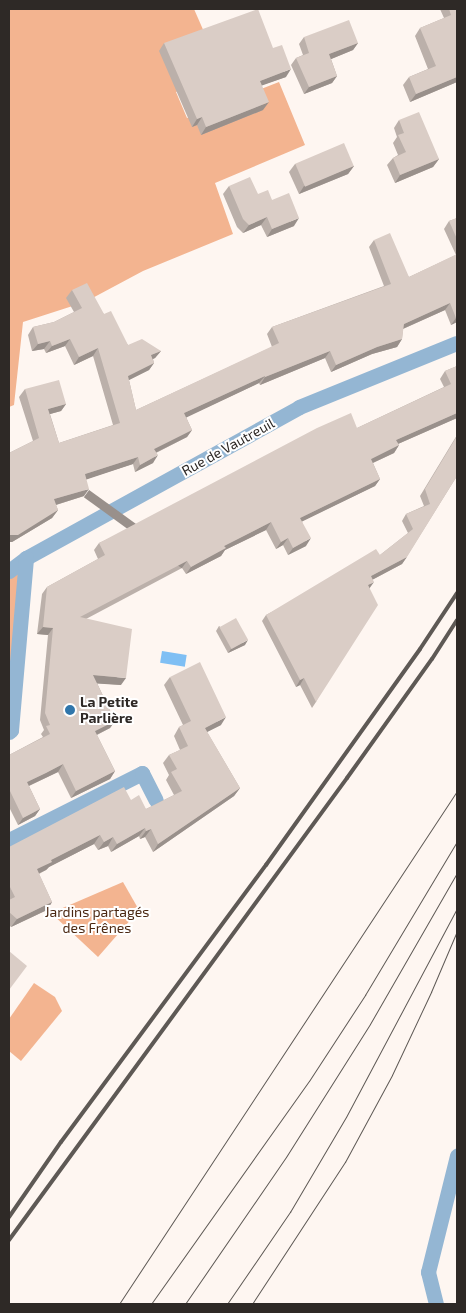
<!DOCTYPE html>
<meta charset="utf-8">
<style>
body{margin:0}
#map{position:relative;width:466px;height:1313px;overflow:hidden;background:#fef6f1;font-family:"Exo 2",sans-serif}
div>[style]{position:absolute}
.green>*{inset:0;background:#f3b490}
.water>*{inset:0;background:#7fbff4;transform-origin:0 0}
.street>*{height:15px;margin:-7.5px;padding:0 7.5px;transform-origin:7.5px;border-radius:7.5px;background:#94b6d3}
.tram>*{height:1px;margin:-0.5px;padding:0 0.5px;transform-origin:0.5px;border-radius:0.5px;background:#5e5955}
.rail>*{height:4px;margin:-2px;padding:0 2px;transform-origin:2px;border-radius:2px;background:#5e5955}
.wall>*{inset:0;background:#bbb0aa}
.shaded-wall>*{inset:0;background:#99908b;transform-origin:0 0}
.building>*{inset:0;background:#dacdc6;transform-origin:0 0}
.dots>*{width:14px;height:14px;translate:-50% -50%;box-sizing:border-box;border:2px solid #fff;border-radius:50%}
span{translate:-50% -50%;white-space:nowrap;text-align:center;line-height:1.15;-webkit-text-stroke:4px #fff;paint-order:stroke}
.street-label{font-size:14px;color:#2e2926}
.poi-label{font-size:14px;color:#2e2926;font-weight:700}
.left{translate:0 -50%;text-align:left}
.park-label{font-size:14px;color:#4b2812}
.frame{position:absolute;inset:0;border:10px solid #2e2926;pointer-events:none}
</style>
<div id="map">
<div class="green">
<i style="clip-path:polygon(9px 9px,194px 9px,222px 73px,176px 92px,187px 118px,279px 82px,305px 145px,215px 183px,233px 234px,143px 271px,85px 302px,23px 322px,14px 405px,9px 407px)"></i>
<i style="clip-path:polygon(26px 558px,9px 732px,9px 571px)"></i>
<i style="clip-path:polygon(123px 882px,139px 910px,98px 957px,51px 913px)"></i>
<i style="clip-path:polygon(34px 983px,55px 997px,62px 1011px,21px 1061px,9px 1051px,9px 1019px)"></i>
</div>
<div class="water">
<i style="left:162px;top:651px;width:25px;height:12px;rotate:9deg"></i>
</div>
<div class="street">
<i style="left:9px;top:571px;width:21px;rotate:-37deg"></i>
<i style="left:26px;top:558px;width:312px;rotate:-28.9deg"></i>
<i style="left:299px;top:407px;width:170px;rotate:-22.1deg"></i>
<i style="left:9px;top:732px;width:3px;rotate:-45deg"></i>
<i style="left:11px;top:730px;width:173px;rotate:-85deg"></i>
<i style="left:9px;top:840px;width:149px;rotate:-26.7deg"></i>
<i style="left:142px;top:773px;width:30px;rotate:63deg"></i>
<i style="left:436px;top:1304px;width:33px;rotate:-104deg"></i>
<i style="left:428px;top:1272px;width:120px;rotate:-76deg"></i>
</div>
<div class="tram">
<i style="left:119px;top:1304px;width:614px;rotate:-56.62deg"></i>
<i style="left:151px;top:1304px;width:273px;rotate:-54.7deg"></i>
<i style="left:309px;top:1081px;width:103px;rotate:-56.9deg"></i>
<i style="left:365px;top:995px;width:179px;rotate:-59.1deg"></i>
<i style="left:185px;top:1304px;width:178px;rotate:-55.5deg"></i>
<i style="left:286px;top:1157px;width:157px;rotate:-57.7deg"></i>
<i style="left:370px;top:1024px;width:174px;rotate:-60.1deg"></i>
<i style="left:227px;top:1304px;width:112px;rotate:-55.6deg"></i>
<i style="left:290px;top:1212px;width:110px;rotate:-59.5deg"></i>
<i style="left:346px;top:1117px;width:237px;rotate:-62deg"></i>
<i style="left:252px;top:1304px;width:170px;rotate:-56.8deg"></i>
<i style="left:345px;top:1162px;width:99px;rotate:-61.6deg"></i>
<i style="left:392px;top:1075px;width:92px;rotate:-64.8deg"></i>
<i style="left:431px;top:992px;width:66px;rotate:-66.9deg"></i>
</div>
<div class="rail">
<i style="left:9px;top:1217px;width:91px;rotate:-55.3deg"></i>
<i style="left:61px;top:1142px;width:345px;rotate:-53.5deg"></i>
<i style="left:266px;top:865px;width:265px;rotate:-54.5deg"></i>
<i style="left:420px;top:649px;width:67px;rotate:-56.5deg"></i>
<i style="left:9px;top:1240px;width:572px;rotate:-53.81deg"></i>
<i style="left:347px;top:778px;width:146px;rotate:-54.5deg"></i>
<i style="left:432px;top:659px;width:46px;rotate:-57.3deg"></i>
</div>
<div class="wall">
<i style="clip-path:polygon(440px 9px,457px 9px,457px 82px,410px 102px,403px 85px,409px 77px,428px 69px,415px 36px,420px 28px,444px 18px)"></i>
<i style="clip-path:polygon(304px 37px,358px 43px,353px 50px,331px 59px,337px 76px,332px 83px,304px 94px,291px 65px,296px 58px,303px 55px,299px 44px)"></i>
<i style="clip-path:polygon(164px 43px,273px 48px,286px 77px,262px 85px,263px 110px,201px 135px,197px 125px,192px 127px,159px 51px)"></i>
<i style="clip-path:polygon(399px 120px,439px 159px,433px 167px,395px 183px,387px 165px,393px 158px,398px 155px,393px 143px,397px 137px,394px 128px)"></i>
<i style="clip-path:polygon(295px 164px,354px 166px,348px 174px,299px 194px,289px 172px)"></i>
<i style="clip-path:polygon(229px 186px,258px 194px,272px 200px,294px 226px,267px 237px,261px 225px,243px 233px,237px 227px,223px 194px)"></i>
<i style="clip-path:polygon(457px 218px,457px 322px,451px 325px,445px 310px,403px 329px,402px 339px,397px 347px,372px 354px,331px 372px,325px 358px,260px 385px,259px 383px,186px 417px,192px 430px,187px 437px,156px 453px,153px 463px,135px 472px,133px 464px,86px 479px,84px 496px,56px 505px,58px 510px,52px 518px,12px 542px,9px 542px,9px 453px,33px 441px,19px 397px,25px 389px,66px 404px,61px 411px,50px 414px,59px 443px,113px 425px,93px 356px,74px 365px,65px 346px,46px 353px,44px 349px,32px 351px,28px 335px,33px 327px,54px 322px,74px 312px,66px 298px,72px 290px,104px 314px,128px 345px,161px 351px,155px 358px,153px 359px,154px 363px,149px 370px,129px 380px,136px 410px,272px 347px,267px 334px,272px 327px,384px 286px,369px 247px,374px 240px,409px 277px,456px 255px,444px 229px,449px 221px)"></i>
<i style="clip-path:polygon(457px 366px,457px 418px,398px 444px,399px 445px,394px 453px,373px 463px,380px 479px,375px 486px,302px 521px,306px 546px,288px 555px,283px 545px,276px 549px,266px 530px,225px 550px,221px 556px,186px 574px,182px 568px,86px 619px,121px 685px,97px 683px,115px 721px,110px 728px,97px 735px,115px 771px,110px 779px,71px 798px,58px 772px,29px 786px,40px 809px,35px 816px,18px 825px,9px 807px,9px 755px,43px 737px,41px 734px,44px 730px,40px 720px,48px 635px,37px 634px,42px 594px,47px 587px,98px 559px,94px 550px,99px 543px,357px 428px,444px 387px,440px 379px,445px 371px)"></i>
<i style="clip-path:polygon(457px 435px,457px 476px,402px 564px,372px 580px,369px 588px,316px 702px,312px 708px,300px 685px,296px 687px,262px 621px,266px 615px,380px 555px,408px 533px,402px 521px,406px 514px,424px 506px,420px 496px)"></i>
<i style="clip-path:polygon(219px 626px,245px 645px,228px 653px,216px 631px)"></i>
<i style="clip-path:polygon(170px 677px,221px 725px,207px 732px,240px 788px,234px 796px,153px 852px,145px 837px,140px 839px,139px 836px,111px 852px,108px 846px,98px 850px,94px 844px,49px 867px,46px 870px,39px 874px,52px 902px,47px 910px,11px 927px,9px 925px,9px 847px,131px 800px,146px 809px,174px 795px,166px 780px,169px 775px,163px 763px,169px 755px,180px 750px,174px 736px,179px 727px,183px 725px,164px 685px)"></i>
</div>
<div class="shaded-wall">
<i style="clip-path:polygon(358px 43px,353px 50px,324px 62px,329px 54px)"></i>
<i style="clip-path:polygon(291px 69px,286px 77px,255px 88px,260px 81px)"></i>
<i style="clip-path:polygon(337px 76px,332px 83px,304px 94px,309px 87px)"></i>
<i style="clip-path:polygon(457px 77px,457px 82px,410px 102px,416px 94px)"></i>
<i style="clip-path:polygon(269px 102px,263px 110px,201px 135px,206px 127px)"></i>
<i style="clip-path:polygon(202px 117px,197px 125px,192px 127px,197px 119px)"></i>
<i style="clip-path:polygon(439px 159px,433px 167px,395px 183px,400px 175px)"></i>
<i style="clip-path:polygon(354px 166px,348px 174px,299px 194px,304px 186px)"></i>
<i style="clip-path:polygon(267px 217px,261px 225px,243px 233px,249px 225px)"></i>
<i style="clip-path:polygon(299px 218px,294px 226px,267px 237px,272px 229px)"></i>
<i style="clip-path:polygon(450px 303px,445px 310px,398px 331px,404px 324px)"></i>
<i style="clip-path:polygon(457px 317px,457px 322px,451px 325px,456px 318px)"></i>
<i style="clip-path:polygon(70px 339px,65px 346px,46px 353px,52px 346px)"></i>
<i style="clip-path:polygon(402px 339px,397px 347px,372px 354px,331px 372px,336px 365px,377px 347px)"></i>
<i style="clip-path:polygon(50px 341px,44px 349px,32px 351px,38px 344px)"></i>
<i style="clip-path:polygon(98px 348px,93px 356px,74px 365px,79px 357px)"></i>
<i style="clip-path:polygon(161px 351px,155px 358px,146px 362px,151px 355px)"></i>
<i style="clip-path:polygon(330px 351px,325px 358px,260px 385px,265px 377px)"></i>
<i style="clip-path:polygon(154px 363px,149px 370px,123px 383px,128px 376px)"></i>
<i style="clip-path:polygon(265px 376px,259px 383px,179px 421px,184px 413px)"></i>
<i style="clip-path:polygon(66px 404px,61px 411px,43px 416px,48px 409px)"></i>
<i style="clip-path:polygon(457px 413px,457px 418px,391px 447px,396px 440px)"></i>
<i style="clip-path:polygon(192px 430px,187px 437px,149px 456px,154px 449px)"></i>
<i style="clip-path:polygon(399px 445px,394px 453px,366px 466px,371px 459px)"></i>
<i style="clip-path:polygon(158px 455px,153px 463px,135px 472px,140px 465px)"></i>
<i style="clip-path:polygon(138px 457px,133px 464px,79px 482px,85px 474px)"></i>
<i style="clip-path:polygon(380px 479px,375px 486px,295px 525px,300px 518px)"></i>
<i style="clip-path:polygon(89px 489px,84px 496px,49px 507px,54px 499px)"></i>
<i style="clip-path:polygon(58px 510px,52px 518px,12px 542px,9px 542px,9px 535px)"></i>
<i style="clip-path:polygon(271px 522px,266px 530px,225px 550px,221px 556px,186px 574px,191px 567px,224px 546px)"></i>
<i style="clip-path:polygon(288px 538px,283px 545px,276px 549px,281px 542px)"></i>
<i style="clip-path:polygon(311px 538px,306px 546px,288px 555px,293px 548px)"></i>
<i style="clip-path:polygon(407px 557px,402px 564px,366px 583px,371px 576px)"></i>
<i style="left:187px;top:561px;width:9px;height:121px;rotate:126deg"></i>
<i style="clip-path:polygon(374px 582px,369px 589px,368px 585px)"></i>
<i style="clip-path:polygon(43px 627px,53px 628px,48px 635px,37px 634px)"></i>
<i style="clip-path:polygon(248px 640px,245px 645px,228px 653px,231px 649px)"></i>
<i style="clip-path:polygon(93px 675px,126px 678px,121px 685px,88px 683px)"></i>
<i style="clip-path:polygon(304px 678px,300px 685px,296px 687px,300px 680px)"></i>
<i style="clip-path:polygon(226px 717px,221px 725px,199px 736px,205px 728px)"></i>
<i style="clip-path:polygon(115px 721px,110px 728px,90px 738px,95px 731px)"></i>
<i style="clip-path:polygon(63px 764px,58px 772px,22px 789px,27px 782px)"></i>
<i style="clip-path:polygon(115px 771px,110px 779px,71px 798px,76px 791px)"></i>
<i style="clip-path:polygon(240px 788px,234px 796px,153px 852px,158px 844px)"></i>
<i style="clip-path:polygon(40px 809px,35px 816px,18px 825px,23px 818px)"></i>
<i style="clip-path:polygon(145px 828px,139px 836px,111px 852px,117px 844px)"></i>
<i style="clip-path:polygon(151px 829px,145px 837px,140px 839px,146px 831px)"></i>
<i style="clip-path:polygon(100px 835px,94px 844px,49px 867px,46px 870px,31px 877px,37px 869px,51px 860px)"></i>
<i style="clip-path:polygon(113px 837px,108px 846px,98px 850px,104px 842px)"></i>
<i style="clip-path:polygon(52px 902px,47px 910px,11px 927px,17px 919px)"></i>
</div>
<div class="building">
<i style="clip-path:polygon(258px 9px,273px 48px,282px 45px,291px 69px,260px 81px,269px 102px,206px 127px,202px 117px,197px 119px,164px 43px)"></i>
<i style="clip-path:polygon(449px 9px,457px 9px,457px 77px,416px 94px,409px 77px,436px 66px,420px 28px,451px 15px)"></i>
<i style="clip-path:polygon(349px 20px,358px 43px,329px 54px,337px 76px,309px 87px,296px 58px,309px 53px,304px 37px)"></i>
<i style="clip-path:polygon(419px 112px,439px 159px,400px 175px,393px 158px,406px 152px,398px 135px,404px 133px,399px 120px)"></i>
<i style="left:344px;top:143px;width:25px;height:53px;rotate:67deg"></i>
<i style="clip-path:polygon(250px 177px,258px 194px,268px 190px,272px 200px,289px 193px,299px 218px,272px 229px,267px 217px,249px 225px,243px 219px,229px 186px)"></i>
<i style="clip-path:polygon(457px 218px,457px 239px,449px 221px)"></i>
<i style="clip-path:polygon(390px 233px,409px 277px,457px 254px,457px 317px,456px 318px,450px 303px,404px 324px,402px 339px,377px 347px,336px 365px,330px 351px,265px 377px,265px 376px,184px 413px,192px 430px,154px 449px,158px 455px,140px 465px,138px 457px,85px 474px,89px 489px,54px 499px,58px 510px,18px 535px,9px 535px,9px 453px,39px 438px,25px 389px,59px 380px,66px 404px,48px 409px,59px 443px,120px 423px,98px 348px,79px 357px,70px 339px,52px 346px,50px 341px,38px 344px,33px 327px,54px 322px,82px 308px,72px 290px,87px 283px,104px 314px,111px 311px,128px 345px,142px 339px,161px 351px,151px 355px,154px 363px,128px 376px,136px 410px,279px 343px,272px 327px,391px 284px,374px 240px)"></i>
<i style="clip-path:polygon(457px 366px,457px 413px,396px 440px,399px 445px,371px 459px,380px 479px,300px 518px,311px 538px,293px 548px,288px 538px,281px 542px,271px 522px,224px 546px,226px 548px,191px 567px,187px 561px,80px 617px,132px 629px,126px 678px,93px 675px,115px 721px,95px 731px,115px 771px,76px 791px,63px 764px,46px 773px,27px 782px,40px 809px,23px 818px,10px 791px,9px 792px,9px 755px,50px 734px,46px 726px,50px 725px,45px 713px,53px 628px,43px 627px,47px 587px,105px 555px,99px 543px,317px 428px,351px 413px,357px 428px,451px 384px,445px 371px)"></i>
<i style="clip-path:polygon(457px 436px,457px 476px,407px 557px,371px 576px,374px 582px,368px 585px,378px 605px,316px 702px,304px 678px,300px 680px,266px 615px,376px 549px,380px 555px,413px 529px,406px 514px,430px 504px,425px 489px)"></i>
<i style="left:236px;top:618px;width:25px;height:19px;rotate:61deg"></i>
<i style="clip-path:polygon(200px 662px,226px 717px,205px 728px,240px 788px,158px 844px,151px 829px,146px 831px,145px 828px,117px 844px,113px 837px,104px 842px,100px 835px,51px 860px,52px 862px,37px 869px,52px 902px,17px 919px,9px 912px,9px 900px,15px 897px,9px 885px,9px 847px,124px 787px,131px 800px,139px 795px,146px 809px,182px 791px,171px 772px,177px 769px,169px 755px,188px 746px,179px 727px,191px 721px,170px 677px)"></i>
<i style="clip-path:polygon(9px 951px,27px 966px,9px 990px)"></i>
</div>
<div class="dots">
<i style="left:70px;top:710px;background:#3076ab"></i>
</div>
<div class="street-label">
<span style="left:228px;top:447px;rotate:-29deg">Rue de Vautreuil</span>
</div>
<div class="poi-label">
<span class="left" style="left:80px;top:710px">La Petite<br>Parlière</span>
</div>
<div class="park-label">
<span style="left:97px;top:920px">Jardins partagés<br>des Frênes</span>
</div>
<div class="frame"></div>
</div>
